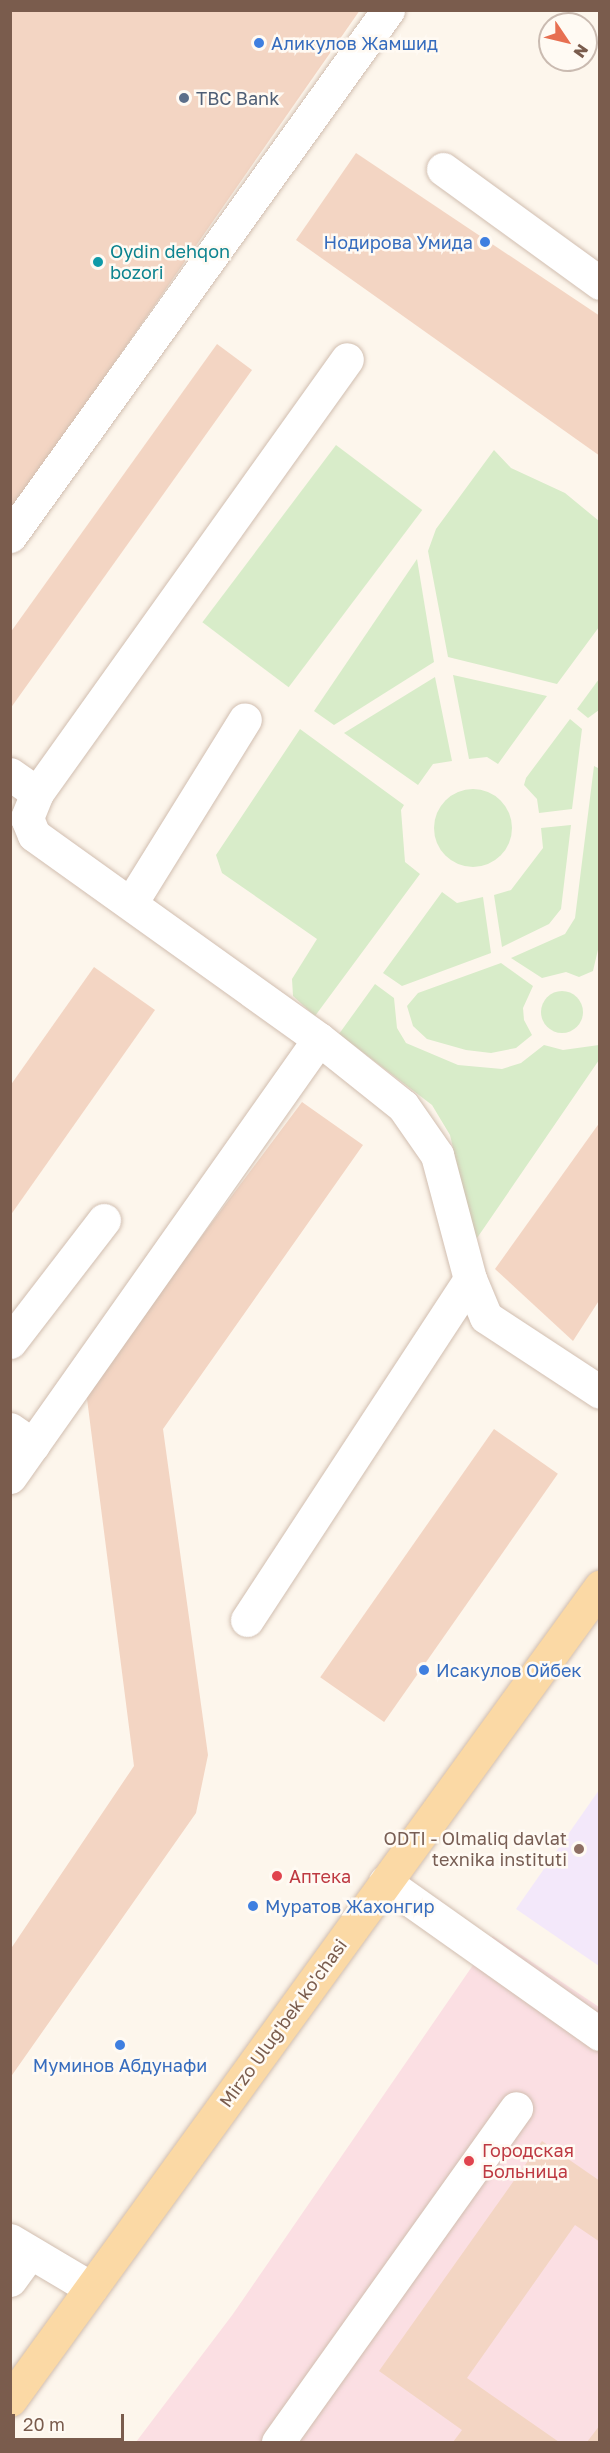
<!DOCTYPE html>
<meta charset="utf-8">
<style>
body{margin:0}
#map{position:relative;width:610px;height:2453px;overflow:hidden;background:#fdf6ec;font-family:"Golos Text",sans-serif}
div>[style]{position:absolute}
.education>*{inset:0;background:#f3e8fa}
.medical>*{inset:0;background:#fbdfe3}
.green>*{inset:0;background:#d8ecc9;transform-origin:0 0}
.round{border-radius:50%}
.building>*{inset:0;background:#f3d5c3;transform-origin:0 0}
.roads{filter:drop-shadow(0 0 2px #d1beb0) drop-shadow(0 0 2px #d1beb0)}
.minor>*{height:33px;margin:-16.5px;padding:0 16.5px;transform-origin:16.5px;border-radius:16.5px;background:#fff}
.major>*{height:33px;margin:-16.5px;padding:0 16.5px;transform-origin:16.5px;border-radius:16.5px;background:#fbd9a5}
.dots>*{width:16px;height:16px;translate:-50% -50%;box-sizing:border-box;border:3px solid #fffaf3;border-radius:50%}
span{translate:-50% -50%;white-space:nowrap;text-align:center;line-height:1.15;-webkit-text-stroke:5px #fffaf3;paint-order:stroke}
.shop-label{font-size:18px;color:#366cbe}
.left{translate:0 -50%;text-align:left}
.right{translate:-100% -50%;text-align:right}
.service-label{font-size:18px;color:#4e5e75}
.culture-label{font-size:18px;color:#0d838f}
.education-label{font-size:18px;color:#785e54}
.health-label{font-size:18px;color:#be3a42}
.street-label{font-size:18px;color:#7a5c4d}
.frame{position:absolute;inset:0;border:12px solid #7a5c4d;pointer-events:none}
.north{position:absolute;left:538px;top:12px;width:60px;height:60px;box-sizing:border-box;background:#fffaf3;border:2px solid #cabbb1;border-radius:50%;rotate:125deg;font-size:16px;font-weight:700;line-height:24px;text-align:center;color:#7a5c4d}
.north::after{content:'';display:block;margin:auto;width:21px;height:27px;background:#e76f51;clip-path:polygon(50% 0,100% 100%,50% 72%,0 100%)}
.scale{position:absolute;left:12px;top:2414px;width:112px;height:27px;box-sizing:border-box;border:3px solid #7a5c4d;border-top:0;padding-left:8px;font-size:18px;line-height:21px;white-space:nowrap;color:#7a5c4d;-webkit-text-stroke:4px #fffaf3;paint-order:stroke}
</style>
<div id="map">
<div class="education">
<i style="clip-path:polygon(599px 1790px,599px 1966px,516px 1909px)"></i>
</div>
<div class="medical">
<i style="clip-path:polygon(493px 1936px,599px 2007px,599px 2442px,136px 2442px,233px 2314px)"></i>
</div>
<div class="green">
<i style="left:336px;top:445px;width:108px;height:222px;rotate:37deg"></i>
<i style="clip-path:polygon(494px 450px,511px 468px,565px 493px,599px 521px,599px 627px,557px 684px,448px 657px,428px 551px,436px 529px)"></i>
<i style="clip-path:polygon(417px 559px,434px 662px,334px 725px,314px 711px)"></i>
<i style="clip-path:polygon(453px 675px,547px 696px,498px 764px,487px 757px,469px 759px)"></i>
<i style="clip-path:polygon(435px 677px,452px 761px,433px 764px,418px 785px,344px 733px)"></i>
<i style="clip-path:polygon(599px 679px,599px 710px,588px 718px,577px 709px)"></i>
<i style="clip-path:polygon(570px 719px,582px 729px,572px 809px,539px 813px,537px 799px,524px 785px,526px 778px)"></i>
<i style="clip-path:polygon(300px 729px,404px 805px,401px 810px,405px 862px,420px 874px,315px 1016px,293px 996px,292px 979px,317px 939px,222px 873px,216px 855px)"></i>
<i style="clip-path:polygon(594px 766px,600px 769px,600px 941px,593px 971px,579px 977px,566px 972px,542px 978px,511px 958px,565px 934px,575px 918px)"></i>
<i class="round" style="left:434px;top:789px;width:78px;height:78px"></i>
<i style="clip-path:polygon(571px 825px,561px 909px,549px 924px,502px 947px,494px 895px,511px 890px,543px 848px,541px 828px)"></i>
<i style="clip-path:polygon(442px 892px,457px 903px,483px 897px,491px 953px,402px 986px,383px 973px)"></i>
<i style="clip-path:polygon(501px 963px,533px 986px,523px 1008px,524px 1020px,532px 1035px,516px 1048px,491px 1053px,466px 1050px,427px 1039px,413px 1026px,407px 1006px,418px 993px)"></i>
<i style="clip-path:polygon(375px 984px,394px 998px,397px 1028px,406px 1043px,458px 1065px,502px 1069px,521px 1063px,544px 1045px,563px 1050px,599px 1045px,599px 1060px,475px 1241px,450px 1135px,432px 1105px,339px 1034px)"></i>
<i class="round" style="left:541px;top:991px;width:42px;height:42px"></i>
</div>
<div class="building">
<i style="clip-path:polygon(10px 10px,360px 10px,10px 513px)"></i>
<i style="clip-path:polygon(356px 153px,600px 316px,600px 456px,296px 240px)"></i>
<i style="clip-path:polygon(217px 344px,252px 370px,10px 709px,10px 633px)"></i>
<i style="clip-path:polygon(94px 967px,155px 1010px,10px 1216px,10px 1086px)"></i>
<i style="clip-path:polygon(302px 1102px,363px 1145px,163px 1429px,208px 1755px,196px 1813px,10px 2078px,10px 1950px,134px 1766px,86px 1391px)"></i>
<i style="clip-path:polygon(600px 1122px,600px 1299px,573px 1341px,495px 1269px)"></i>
<i style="left:494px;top:1429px;width:78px;height:303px;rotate:35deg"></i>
<i style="clip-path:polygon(542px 2141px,600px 2181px,600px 2242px,575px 2225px,467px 2378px,559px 2442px,453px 2442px,462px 2430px,379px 2371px)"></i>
<i style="clip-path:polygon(600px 2425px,600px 2442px,587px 2442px)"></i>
</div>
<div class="roads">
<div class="minor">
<i style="left:443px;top:169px;width:194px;rotate:36deg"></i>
<i style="left:10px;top:536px;width:648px;rotate:-54.3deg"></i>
<i style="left:10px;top:774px;width:33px;rotate:35deg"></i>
<i style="left:37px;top:793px;width:533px;rotate:-54.46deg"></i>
<i style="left:37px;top:793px;width:27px;rotate:112deg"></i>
<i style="left:27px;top:818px;width:18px;rotate:68deg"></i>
<i style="left:34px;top:835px;width:350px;rotate:35.6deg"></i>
<i style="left:319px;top:1039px;width:107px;rotate:38.6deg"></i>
<i style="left:403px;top:1106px;width:60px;rotate:55.2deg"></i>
<i style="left:437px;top:1155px;width:128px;rotate:75.1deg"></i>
<i style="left:470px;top:1279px;width:41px;rotate:67.2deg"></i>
<i style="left:486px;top:1317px;width:136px;rotate:33.3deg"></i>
<i style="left:131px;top:903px;width:216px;rotate:-58.2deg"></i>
<i style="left:10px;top:1342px;width:154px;rotate:-52.4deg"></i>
<i style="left:10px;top:1429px;width:28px;rotate:35deg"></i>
<i style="left:10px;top:1477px;width:536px;rotate:-54.8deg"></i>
<i style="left:247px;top:1620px;width:407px;rotate:-56.8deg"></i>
<i style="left:385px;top:1882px;width:263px;rotate:35.3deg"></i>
<i style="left:10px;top:2240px;width:94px;rotate:30.7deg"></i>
<i style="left:10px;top:2280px;width:34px;rotate:-54deg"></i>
<i style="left:278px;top:2442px;width:410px;rotate:-54.5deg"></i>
</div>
<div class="major">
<i style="left:10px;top:2400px;width:1005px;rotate:-54.03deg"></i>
</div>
</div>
<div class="dots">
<i style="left:259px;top:43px;background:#3f7fe0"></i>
<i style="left:184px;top:98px;background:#5c6f8a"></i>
<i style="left:485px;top:242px;background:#3f7fe0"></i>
<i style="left:98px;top:262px;background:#0f9aa8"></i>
<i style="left:424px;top:1670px;background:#3f7fe0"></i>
<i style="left:579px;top:1849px;background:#8d6e63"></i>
<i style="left:277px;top:1876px;background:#e0444e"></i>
<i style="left:253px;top:1906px;background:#3f7fe0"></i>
<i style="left:120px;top:2045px;background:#3f7fe0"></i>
<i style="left:469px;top:2161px;background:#e0444e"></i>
</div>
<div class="shop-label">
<span class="left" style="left:271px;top:43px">Аликулов Жамшид</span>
<span class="right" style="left:473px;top:242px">Нодирова Умида</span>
<span class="left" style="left:436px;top:1670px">Исакулов Ойбек</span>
<span class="left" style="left:265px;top:1906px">Муратов Жахонгир</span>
<span style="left:120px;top:2065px">Муминов Абдунафи</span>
</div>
<div class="service-label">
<span class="left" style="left:196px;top:98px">TBC Bank</span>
</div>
<div class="culture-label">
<span class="left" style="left:110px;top:262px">Oydin dehqon<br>bozori</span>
</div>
<div class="education-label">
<span class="right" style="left:567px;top:1849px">ODTI - Olmaliq davlat<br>texnika instituti</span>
</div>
<div class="health-label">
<span class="left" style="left:289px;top:1876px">Аптека</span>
<span class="left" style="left:482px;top:2161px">Городская<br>Больница</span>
</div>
<div class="street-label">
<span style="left:283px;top:2023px;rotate:-54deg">Mirzo Ulug'bek ko'chasi</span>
</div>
<div class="frame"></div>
<div class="north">N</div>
<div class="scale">20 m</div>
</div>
